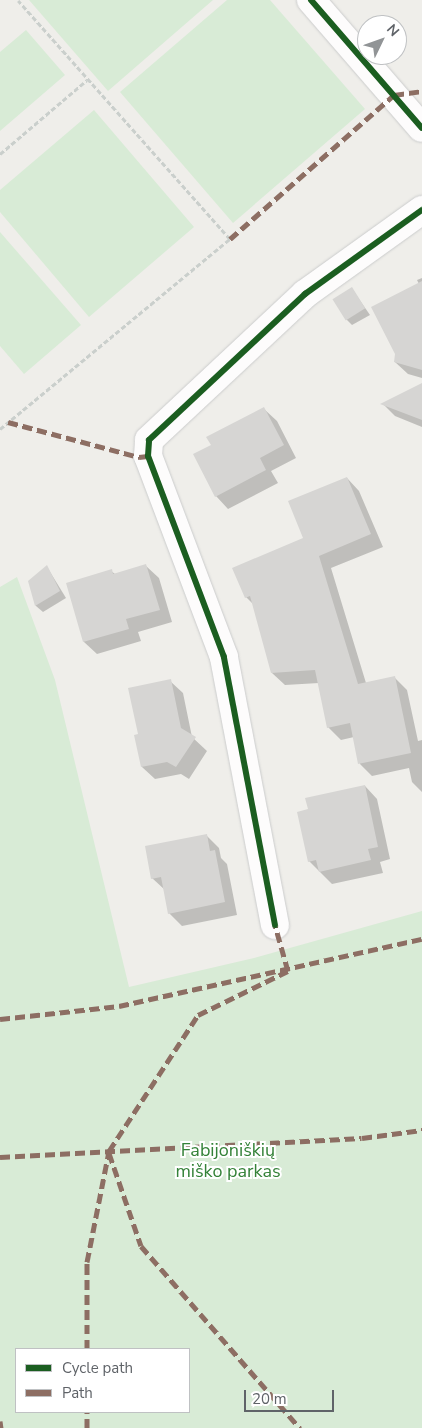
<!DOCTYPE html>
<meta charset="utf-8">
<style>
body{margin:0}
#map{position:relative;width:422px;height:1428px;overflow:hidden;background:#efeeea;font-family:"Nunito Sans",sans-serif}
div>[style]{position:absolute}
.green>*{inset:0;background:#d8ebd6}
.shadow>*{inset:0;background:#0003}
.building>*{inset:0;background:#d6d5d3;transform-origin:0 0}
.path>*{height:3px;margin-top:-1.5px;transform-origin:0;background:repeating-linear-gradient(90deg,#cacfcc 0 5px,transparent 0 7.5px)}
.roads{filter:drop-shadow(0 0 1px #cbcccc) drop-shadow(0 0 1px #cbcccc)}
.minor>*{height:28px;margin:-14px;padding:0 14px;transform-origin:14px;border-radius:14px;background:#fdfcfc}
.quiet>*{height:5px;margin-top:-2.5px;transform-origin:0;background:repeating-linear-gradient(90deg,#8d6e63 0 10px,transparent 0 15px)}
.cycleway>*{height:6px;margin:-3px;padding:0 3px;transform-origin:3px;border-radius:3px;background:#1b5e20}
span{translate:-50% -50%;white-space:nowrap;text-align:center;line-height:1.15;-webkit-text-stroke:4px #fff;paint-order:stroke}
.park-label{font-size:18px;color:#348238}
.legend{position:absolute;left:15px;top:1348px;width:175px;height:65px;box-sizing:border-box;background:#fff;border:1px solid #bfc1c3;margin:0;padding:6px 9px;list-style:none;font-size:15px;color:#5f6368}
.legend li{display:flex;align-items:center;gap:10px;height:25px}
.legend b{width:25px;border:1px solid #bfc1c3}
.north{position:absolute;left:357px;top:15px;width:50px;height:50px;box-sizing:border-box;background:#fff;border:1px solid #bfc1c3;border-radius:50%;rotate:48deg;font-size:14px;font-weight:700;line-height:20px;text-align:center;color:#5f6368}
.north::after{content:'';display:block;margin:auto;width:18px;height:22px;background:#919496;clip-path:polygon(50% 0,100% 100%,50% 72%,0 100%)}
.scale{position:absolute;left:244px;top:1390px;width:90px;height:22px;box-sizing:border-box;border:2px solid #5f6368;border-top:0;padding-left:6px;font-size:15px;line-height:18px;white-space:nowrap;color:#5f6368;-webkit-text-stroke:4px #fff;paint-order:stroke}
</style>
<div id="map">
<div class="green">
<i style="clip-path:polygon(29px 0,213px 0,108px 91px)"></i>
<i style="clip-path:polygon(227px 0,270px 0,365px 109px,233px 223px,120px 92px)"></i>
<i style="clip-path:polygon(26px 30px,65px 75px,0 131px,0 52px)"></i>
<i style="clip-path:polygon(94px 110px,194px 227px,89px 317px,0 212px,0 190px)"></i>
<i style="clip-path:polygon(0 232px,81px 325px,24px 374px,0 346px)"></i>
<i style="clip-path:polygon(evenodd,17px 577px,55px 680px,129px 987px,254px 958px,422px 911px,422px 1428px,0 1428px,0 587px,17px 577px,16px 1349px,189px 1349px,189px 1412px,16px 1412px,16px 1349px)"></i>
</div>
<div class="shadow">
<i style="clip-path:polygon(422px 278px,422px 378px,408px 374px,395px 362px,419px 284px,417px 280px)"></i>
<i style="clip-path:polygon(352px 289px,370px 315px,352px 325px,345px 318px)"></i>
<i style="clip-path:polygon(422px 385px,422px 427px,395px 416px,383px 404px)"></i>
<i style="clip-path:polygon(264px 409px,277px 421px,296px 458px,271px 471px,278px 483px,228px 509px,216px 496px,212px 446px)"></i>
<i style="clip-path:polygon(347px 478px,359px 491px,383px 547px,331px 568px,366px 683px,394px 677px,407px 690px,418px 741px,422px 740px,422px 792px,412px 782px,409px 768px,372px 776px,360px 764px,354px 737px,341px 740px,328px 727px,319px 683px,285px 685px,272px 673px,254px 605px,246px 597px,305px 539px)"></i>
<i style="clip-path:polygon(146px 566px,159px 578px,172px 622px,138px 632px,141px 641px,97px 654px,84px 642px,67px 584px,111px 571px,115px 574px)"></i>
<i style="clip-path:polygon(47px 567px,66px 598px,43px 612px,36px 606px,30px 582px)"></i>
<i style="clip-path:polygon(170px 681px,183px 693px,192px 737px,207px 751px,189px 779px,181px 774px,155px 779px,142px 767px,140px 735px)"></i>
<i style="clip-path:polygon(365px 786px,377px 799px,390px 859px,380px 862px,383px 873px,332px 884px,309px 861px,310px 810px)"></i>
<i style="clip-path:polygon(206px 835px,219px 848px,221px 858px,227px 864px,237px 915px,182px 926px,169px 913px,165px 890px,152px 878px)"></i>
</div>
<div class="building">
<i style="clip-path:polygon(422px 281px,422px 370px,394px 362px,395px 354px,371px 307px)"></i>
<i style="left:352px;top:287px;width:25px;height:23px;rotate:58deg"></i>
<i style="clip-path:polygon(422px 383px,422px 420px,380px 404px)"></i>
<i style="clip-path:polygon(264px 407px,284px 445px,260px 458px,266px 470px,215px 497px,193px 454px,211px 445px,206px 437px)"></i>
<i style="clip-path:polygon(347px 477px,371px 534px,319px 556px,358px 684px,395px 676px,411px 753px,358px 764px,350px 723px,327px 728px,315px 670px,271px 673px,250px 596px,245px 598px,232px 568px,303px 538px,288px 501px)"></i>
<i style="clip-path:polygon(146px 564px,160px 610px,126px 619px,129px 629px,83px 642px,66px 583px,112px 569px,113px 574px)"></i>
<i style="clip-path:polygon(47px 565px,60px 591px,35px 606px,28px 581px)"></i>
<i style="clip-path:polygon(171px 679px,181px 728px,196px 737px,176px 767px,167px 762px,141px 767px,134px 735px,138px 734px,128px 688px)"></i>
<i style="clip-path:polygon(365px 785px,378px 847px,368px 849px,371px 860px,319px 872px,316px 860px,308px 862px,297px 812px,308px 809px,305px 798px)"></i>
<i style="clip-path:polygon(207px 834px,210px 851px,215px 850px,225px 902px,168px 914px,161px 877px,151px 879px,145px 846px)"></i>
</div>
<div class="path">
<i style="left:0;top:154px;width:114px;rotate:-40.4deg"></i>
<i style="left:0;top:429px;width:298px;rotate:-39.6deg"></i>
<i style="left:230px;top:239px;width:319px;rotate:-131.6deg"></i>
</div>
<div class="roads">
<div class="minor">
<i style="left:311px;top:0;width:169px;rotate:49.1deg"></i>
<i style="left:275px;top:925px;width:273px;rotate:-100.8deg"></i>
<i style="left:224px;top:657px;width:215px;rotate:-110.7deg"></i>
<i style="left:148px;top:456px;width:16px;rotate:-86deg"></i>
<i style="left:149px;top:440px;width:214px;rotate:-43.1deg"></i>
<i style="left:305px;top:294px;width:144px;rotate:-35.7deg"></i>
</div>
</div>
<div class="quiet">
<i style="left:230px;top:239px;width:218px;rotate:-41.3deg"></i>
<i style="left:394px;top:95px;width:28px;rotate:-8deg"></i>
<i style="left:8px;top:422px;width:136px;rotate:15deg"></i>
<i style="left:139px;top:457px;width:9px;rotate:-6deg"></i>
<i style="left:0;top:1019px;width:120px;rotate:-6.2deg"></i>
<i style="left:119px;top:1006px;width:310px;rotate:-12.5deg"></i>
<i style="left:109px;top:1153px;width:98px;rotate:71deg"></i>
<i style="left:141px;top:1246px;width:242px;rotate:48.9deg"></i>
<i style="left:0;top:1157px;width:362px;rotate:-3deg"></i>
<i style="left:362px;top:1138px;width:61px;rotate:-7.6deg"></i>
<i style="left:87px;top:1349px;width:87px;rotate:-90deg"></i>
<i style="left:87px;top:1262px;width:113px;rotate:-78.8deg"></i>
<i style="left:109px;top:1151px;width:163px;rotate:-56.8deg"></i>
<i style="left:198px;top:1015px;width:100px;rotate:-26.1deg"></i>
<i style="left:288px;top:971px;width:48px;rotate:-105.8deg"></i>
<i style="left:0;top:1421px;width:7px;rotate:82deg"></i>
<i style="left:87px;top:1428px;width:16px;rotate:-90deg"></i>
</div>
<div class="cycleway">
<i style="left:311px;top:0;width:169px;rotate:49.1deg"></i>
<i style="left:275px;top:925px;width:273px;rotate:-100.8deg"></i>
<i style="left:224px;top:657px;width:215px;rotate:-110.7deg"></i>
<i style="left:148px;top:456px;width:16px;rotate:-86deg"></i>
<i style="left:149px;top:440px;width:214px;rotate:-43.1deg"></i>
<i style="left:305px;top:294px;width:144px;rotate:-35.7deg"></i>
</div>
<div class="park-label">
<span style="left:228px;top:1161px">Fabijoniškių<br>miško parkas</span>
</div>
<ul class="legend">
<li><b style="height:6px;background:#1b5e20"></b>Cycle path</li>
<li><b style="height:6px;background:#8d6e63"></b>Path</li>
</ul>
<div class="north">N</div>
<div class="scale">20 m</div>
</div>
